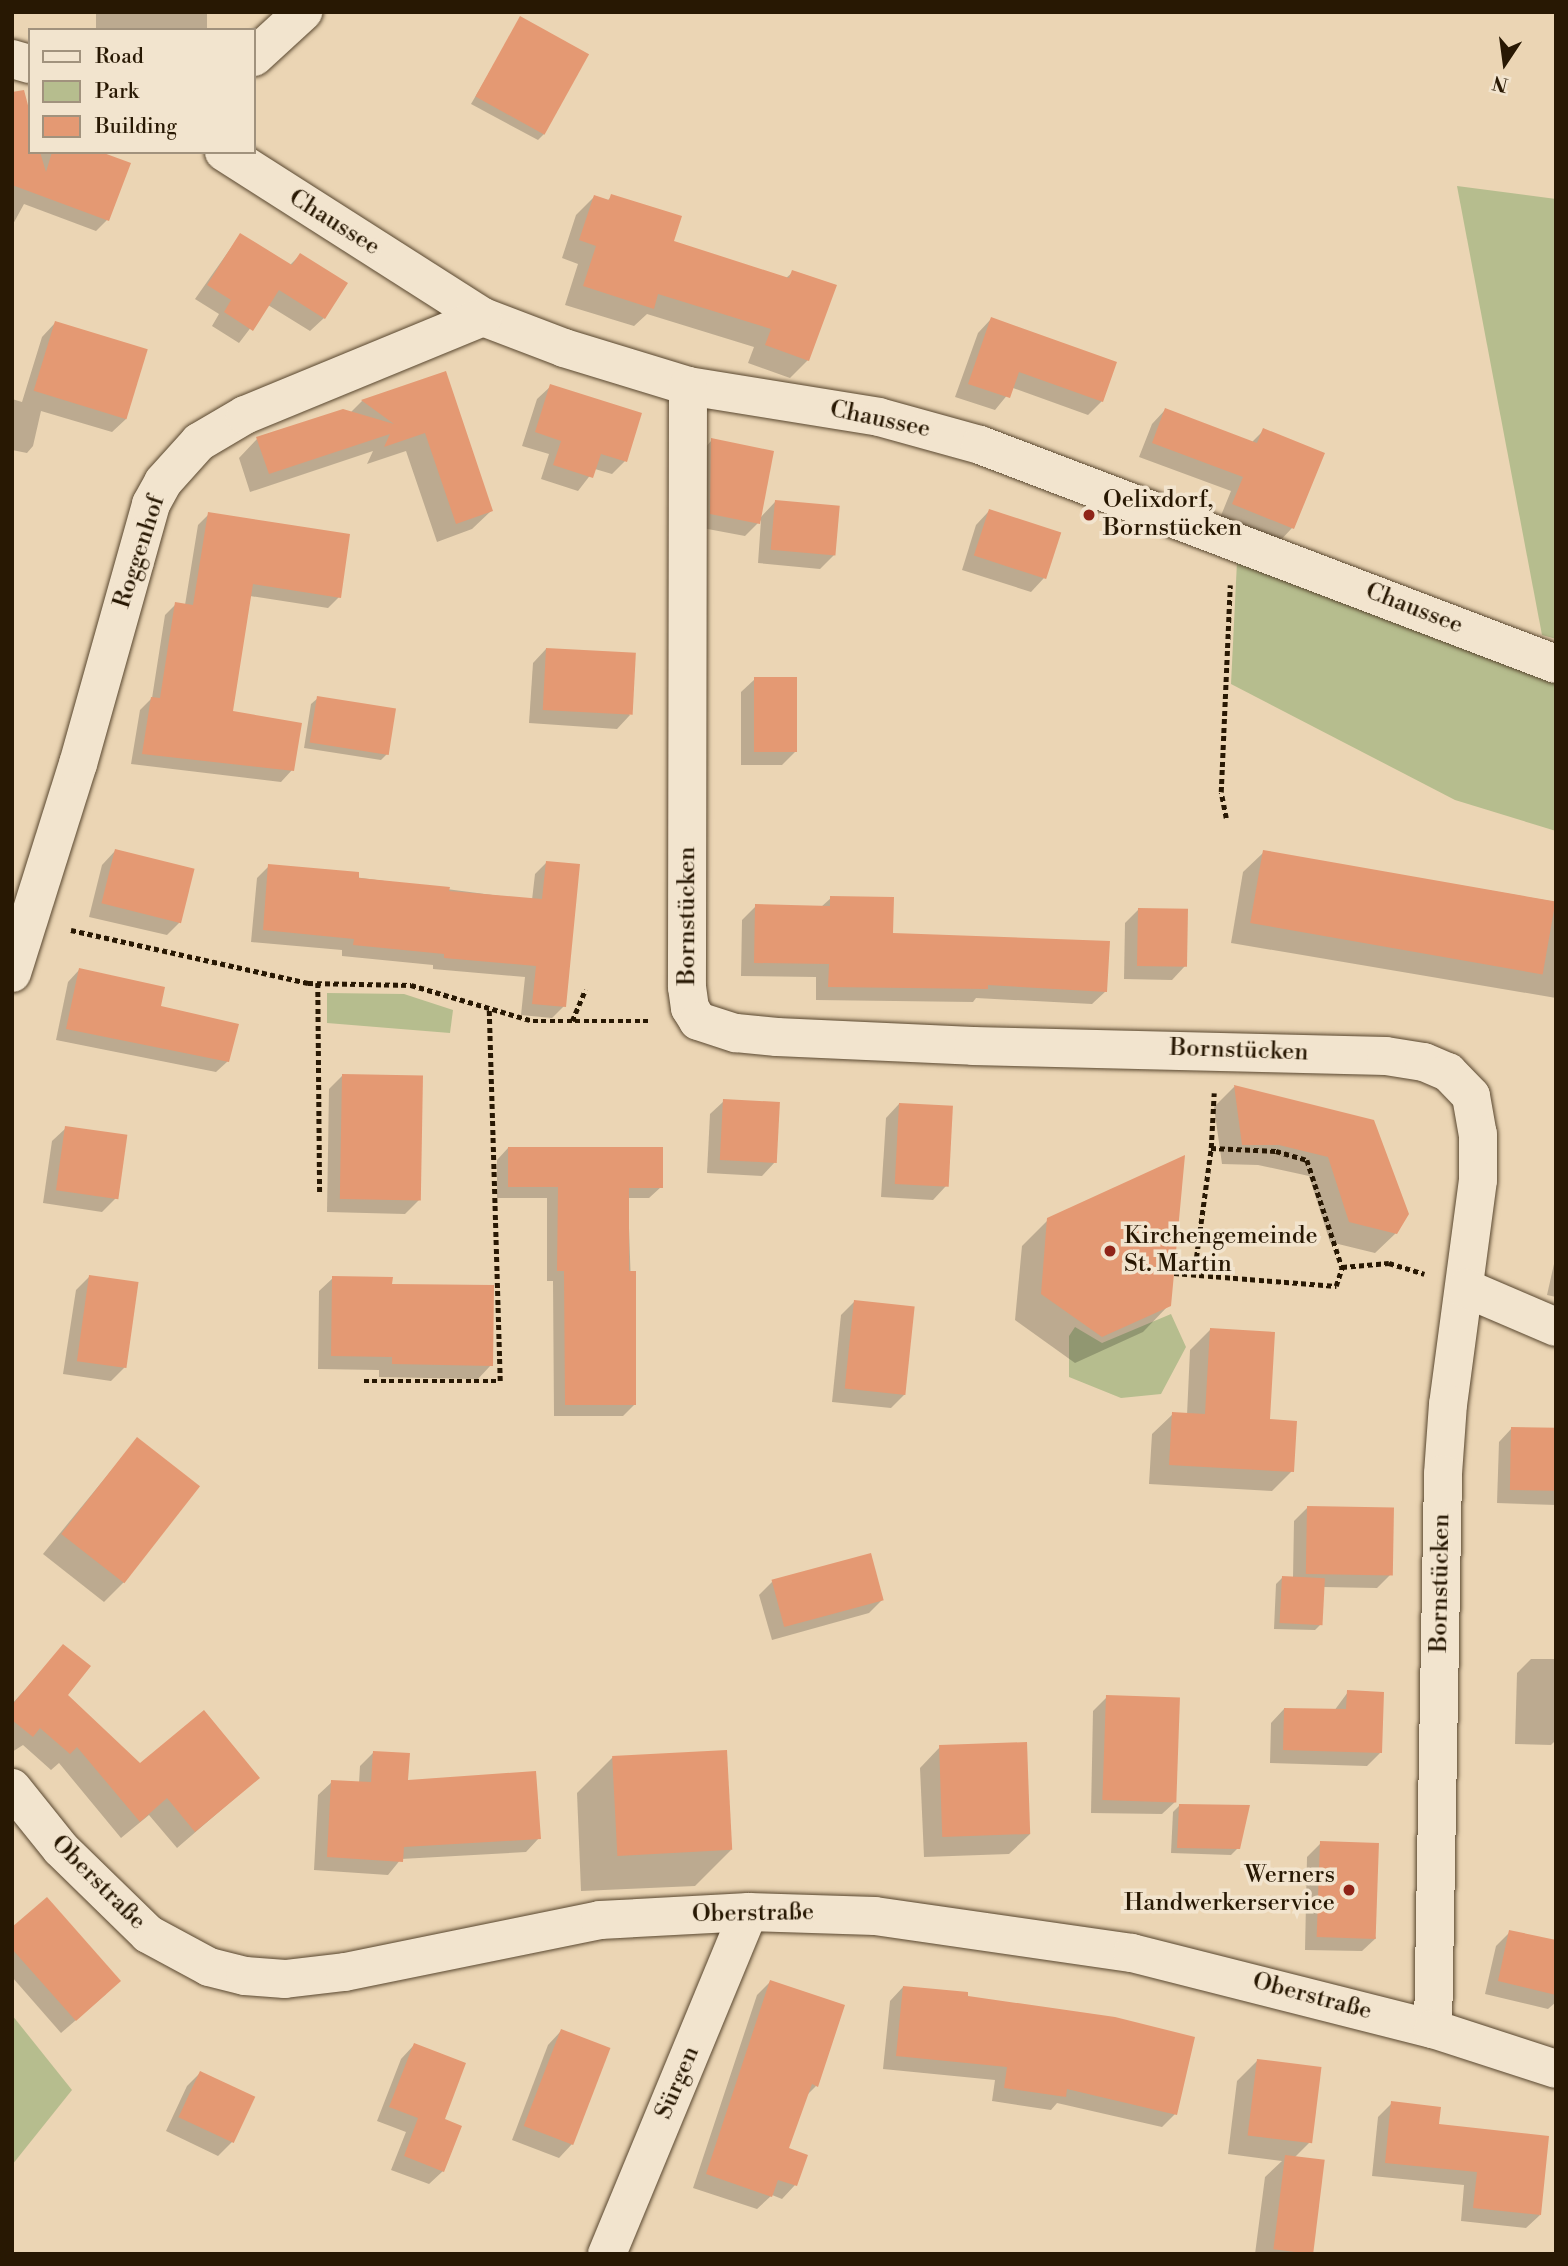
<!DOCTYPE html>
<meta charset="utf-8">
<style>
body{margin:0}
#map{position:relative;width:1568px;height:2266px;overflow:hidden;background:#ebd5b4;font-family:"Libre Bodoni",serif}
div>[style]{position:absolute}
.green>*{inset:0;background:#b6bd8e}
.shadow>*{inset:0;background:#0003;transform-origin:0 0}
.building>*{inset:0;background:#e49973;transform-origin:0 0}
.path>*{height:4.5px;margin-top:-2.25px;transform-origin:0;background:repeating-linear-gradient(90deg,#281803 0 5px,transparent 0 8.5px)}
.roads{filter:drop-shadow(0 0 2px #59472f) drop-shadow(0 0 2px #59472f)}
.minor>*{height:38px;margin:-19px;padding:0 19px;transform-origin:19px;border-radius:19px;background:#f2e4ce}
.dots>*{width:19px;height:19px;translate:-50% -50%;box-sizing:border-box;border:4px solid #f2e4ce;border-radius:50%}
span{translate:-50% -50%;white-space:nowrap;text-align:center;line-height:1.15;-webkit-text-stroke:7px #f2e4ce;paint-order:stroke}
.street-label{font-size:24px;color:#281803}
.poi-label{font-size:24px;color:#281803}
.left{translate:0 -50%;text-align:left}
.right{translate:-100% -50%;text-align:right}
.frame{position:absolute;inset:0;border:14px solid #281803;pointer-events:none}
.legend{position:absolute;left:28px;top:28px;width:228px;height:126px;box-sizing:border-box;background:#f2e4ce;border:2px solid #a1927d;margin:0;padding:9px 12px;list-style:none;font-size:21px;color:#281803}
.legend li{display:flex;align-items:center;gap:14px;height:35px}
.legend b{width:35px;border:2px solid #a1927d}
.north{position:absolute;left:1470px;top:28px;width:70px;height:70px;-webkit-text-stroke:5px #f2e4ce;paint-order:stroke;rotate:193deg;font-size:19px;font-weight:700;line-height:28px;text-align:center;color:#281803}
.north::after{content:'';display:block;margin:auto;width:24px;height:32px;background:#281803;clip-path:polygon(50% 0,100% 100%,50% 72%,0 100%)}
</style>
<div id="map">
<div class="green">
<i style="clip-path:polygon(1457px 186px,1556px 199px,1556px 639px,1542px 635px)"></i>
<i style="clip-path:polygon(1237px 562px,1556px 680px,1556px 831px,1455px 800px,1231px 684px)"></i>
<i style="clip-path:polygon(327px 993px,404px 994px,453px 1010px,450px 1033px,327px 1023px)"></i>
<i style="clip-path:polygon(1171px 1314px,1186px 1347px,1161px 1394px,1121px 1398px,1069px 1377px,1069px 1336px,1075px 1327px,1102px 1343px)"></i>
<i style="clip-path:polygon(12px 2015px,72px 2090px,12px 2165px)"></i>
</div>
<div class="shadow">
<i style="left:96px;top:12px;width:111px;height:19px"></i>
<i style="clip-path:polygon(521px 18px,544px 134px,538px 140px,471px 104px)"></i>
<i style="clip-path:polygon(12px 99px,30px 152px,96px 152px,107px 220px,96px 231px,24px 204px,12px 226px)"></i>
<i style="clip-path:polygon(612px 196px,671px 242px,785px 279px,793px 272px,808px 360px,790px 378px,748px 363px,754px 347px,647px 314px,634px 326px,565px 305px,578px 264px,562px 258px,576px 215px,594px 197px,607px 201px)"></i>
<i style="clip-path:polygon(240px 235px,289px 266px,300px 255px,324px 318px,310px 331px,268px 305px,239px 343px,212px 326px,219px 314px,195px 299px)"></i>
<i style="clip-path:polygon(991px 319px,1102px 401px,1088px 415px,1013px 388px,995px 410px,955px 397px,978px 333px)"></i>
<i style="clip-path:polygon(55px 323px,126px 419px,112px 432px,41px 411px,33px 446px,27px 453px,12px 450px,12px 399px,22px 402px,42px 337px)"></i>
<i style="clip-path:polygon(445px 373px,491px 511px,472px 529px,437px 542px,406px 451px,367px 464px,373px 451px,250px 492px,239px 458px,257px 439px,350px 413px,362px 401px)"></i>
<i style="clip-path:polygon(551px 386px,625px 461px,612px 474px,595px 469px,578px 491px,541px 479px,549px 454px,522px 446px,537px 399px)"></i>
<i style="clip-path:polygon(1165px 410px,1251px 443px,1264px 430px,1292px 528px,1279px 542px,1220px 518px,1231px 491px,1139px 457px,1152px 424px)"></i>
<i style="clip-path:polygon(712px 440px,760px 518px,775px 502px,834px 555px,820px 569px,758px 563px,761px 520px,745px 536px,697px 527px,699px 454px)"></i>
<i style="clip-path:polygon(989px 511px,1044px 578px,1031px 592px,962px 570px,976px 525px)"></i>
<i style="clip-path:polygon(209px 514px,339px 597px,328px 608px,250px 596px,231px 713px,292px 770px,281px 782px,131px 764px,140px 710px,152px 698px,165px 615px,176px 604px,185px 605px,198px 525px)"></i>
<i style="clip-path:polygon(546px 649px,630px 715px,617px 729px,529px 723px,533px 663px)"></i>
<i style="clip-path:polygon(755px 679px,795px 752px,782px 765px,741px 765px,741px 692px)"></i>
<i style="clip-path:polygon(318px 698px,387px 754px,381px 760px,304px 748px,311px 704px)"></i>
<i style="clip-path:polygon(115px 851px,180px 922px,167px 935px,89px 917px,102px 865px)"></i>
<i style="clip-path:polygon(1264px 852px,1556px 902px,1556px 998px,1231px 943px,1243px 872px)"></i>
<i style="clip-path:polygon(547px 862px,564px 1006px,552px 1018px,521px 1015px,525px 977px,433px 969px,433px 965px,342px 956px,342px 950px,251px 942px,257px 878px,269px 866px,532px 900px,535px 874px)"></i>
<i style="clip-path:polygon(831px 898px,891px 934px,1106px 991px,1092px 1004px,976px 998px,973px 1002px,816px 1000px,816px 977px,741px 976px,742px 920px,756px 906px,821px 907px)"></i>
<i style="clip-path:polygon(1138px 910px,1185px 966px,1172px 980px,1124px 979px,1125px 923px)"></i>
<i style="clip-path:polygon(79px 970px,159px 1007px,228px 1061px,216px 1072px,56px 1040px,68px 982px)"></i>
<i style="clip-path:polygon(343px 1075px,419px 1200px,405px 1214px,327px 1212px,329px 1089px)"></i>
<i style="clip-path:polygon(1234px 1087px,1373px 1122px,1396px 1233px,1375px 1253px,1330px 1242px,1309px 1176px,1258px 1165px,1222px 1164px,1214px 1107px)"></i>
<i style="clip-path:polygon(724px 1101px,775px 1162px,762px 1176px,707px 1173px,710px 1114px)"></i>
<i style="clip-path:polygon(899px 1104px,946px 1186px,933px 1200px,881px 1197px,886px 1118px)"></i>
<i style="clip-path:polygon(66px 1128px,116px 1198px,102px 1212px,43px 1203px,52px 1141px)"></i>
<i style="clip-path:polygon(508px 1148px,661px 1187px,649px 1198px,628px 1198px,635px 1404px,623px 1416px,554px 1416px,553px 1281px,547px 1281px,547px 1198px,497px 1198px,497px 1160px)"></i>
<i style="clip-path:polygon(1048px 1220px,1169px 1305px,1143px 1332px,1075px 1363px,1015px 1320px,1022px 1246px)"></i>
<i style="clip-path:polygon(1556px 1255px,1556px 1297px,1547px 1295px)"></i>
<i style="clip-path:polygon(89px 1277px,125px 1367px,111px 1381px,63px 1374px,76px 1290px)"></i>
<i style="clip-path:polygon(333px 1278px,391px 1285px,491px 1365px,478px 1379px,379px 1377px,379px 1370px,318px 1369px,319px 1291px)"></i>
<i style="clip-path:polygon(854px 1302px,905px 1394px,891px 1408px,832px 1402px,841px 1315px)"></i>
<i style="clip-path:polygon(1210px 1330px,1292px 1471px,1272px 1491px,1149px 1484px,1152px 1434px,1173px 1414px,1187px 1415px,1190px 1350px)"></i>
<i style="clip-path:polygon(1512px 1428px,1556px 1429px,1556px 1505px,1497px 1503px,1499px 1442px)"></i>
<i style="clip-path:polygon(137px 1439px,124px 1582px,104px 1602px,43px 1554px)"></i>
<i style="clip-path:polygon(1308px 1507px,1390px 1575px,1377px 1588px,1323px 1587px,1321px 1624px,1315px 1630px,1274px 1629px,1276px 1584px,1282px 1578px,1293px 1578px,1294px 1521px)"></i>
<i style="clip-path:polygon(773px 1581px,882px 1600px,869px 1613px,772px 1640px,759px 1595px)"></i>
<i style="clip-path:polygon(64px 1646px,65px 1695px,140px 1765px,258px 1778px,177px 1848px,149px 1815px,121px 1838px,59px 1763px,51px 1770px,23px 1745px,12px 1752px,12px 1704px)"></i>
<i style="clip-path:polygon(1531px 1659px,1556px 1659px,1556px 1740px,1551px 1745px,1515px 1744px,1517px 1673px)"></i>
<i style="clip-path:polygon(1348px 1692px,1381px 1752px,1367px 1766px,1270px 1763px,1271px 1723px,1284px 1709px,1334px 1711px)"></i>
<i style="clip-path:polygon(1107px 1697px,1176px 1801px,1162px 1814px,1091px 1813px,1093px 1711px)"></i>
<i style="clip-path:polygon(940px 1747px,1030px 1834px,1009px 1854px,924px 1857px,920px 1768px)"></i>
<i style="clip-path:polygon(373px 1753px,406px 1782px,539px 1838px,526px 1852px,401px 1859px,388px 1875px,314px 1870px,318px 1795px,332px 1782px,359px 1783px,360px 1766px)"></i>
<i style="clip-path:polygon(613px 1757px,731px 1850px,695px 1886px,581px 1891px,577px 1793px)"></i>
<i style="clip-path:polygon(1179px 1806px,1238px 1848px,1231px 1855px,1171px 1853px,1173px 1812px)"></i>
<i style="clip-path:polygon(1321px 1843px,1376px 1938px,1362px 1951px,1305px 1950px,1307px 1857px)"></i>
<i style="clip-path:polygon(12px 1930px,106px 1994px,61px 2033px,12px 1977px)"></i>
<i style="clip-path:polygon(1510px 1932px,1556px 1942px,1556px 2002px,1548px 2009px,1485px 1994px,1496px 1946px)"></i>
<i style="clip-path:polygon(770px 1982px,816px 2086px,805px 2097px,787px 2149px,795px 2185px,782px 2199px,772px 2195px,757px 2209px,693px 2188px,757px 1995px)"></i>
<i style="clip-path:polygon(903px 1987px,966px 1997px,1175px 2114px,1162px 2127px,1057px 2103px,1051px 2110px,992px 2101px,995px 2080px,883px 2069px,890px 2001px)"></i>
<i style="clip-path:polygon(561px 2031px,572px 2144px,559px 2158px,512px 2140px,548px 2045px)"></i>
<i style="clip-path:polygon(414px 2045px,443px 2171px,429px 2184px,391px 2170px,406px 2132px,377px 2121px,401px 2059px)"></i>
<i style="clip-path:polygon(1257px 2061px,1311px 2141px,1294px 2158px,1311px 2254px,1255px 2254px,1265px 2177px,1282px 2161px,1228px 2154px,1237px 2081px)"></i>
<i style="clip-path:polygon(200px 2073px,253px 2098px,232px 2142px,218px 2156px,166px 2131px,187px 2086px)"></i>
<i style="clip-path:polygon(1392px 2103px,1540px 2215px,1526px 2228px,1461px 2221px,1464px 2185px,1372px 2176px,1378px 2117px)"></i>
</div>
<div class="building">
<i style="left:520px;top:16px;width:79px;height:92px;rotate:29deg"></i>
<i style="clip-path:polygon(24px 90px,30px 113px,30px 152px,40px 152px,46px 172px,52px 152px,101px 152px,131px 163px,109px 221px,12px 185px,12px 92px)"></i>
<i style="clip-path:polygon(611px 194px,682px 216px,674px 241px,789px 278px,792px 270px,837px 285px,809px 361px,765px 345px,771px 329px,658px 294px,654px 309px,583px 286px,596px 246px,579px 240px,594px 195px,609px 200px)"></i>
<i style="clip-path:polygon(240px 233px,292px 265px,300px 253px,348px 283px,325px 319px,279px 290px,253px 331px,224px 312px,231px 300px,207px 285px)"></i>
<i style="clip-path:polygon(991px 317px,1117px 362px,1103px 402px,1019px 372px,1010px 398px,968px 384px)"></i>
<i style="left:55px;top:321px;width:97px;height:73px;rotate:17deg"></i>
<i style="clip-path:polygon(446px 371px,493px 511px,456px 524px,425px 433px,384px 447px,390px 434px,269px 474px,256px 437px,343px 409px,394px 424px,361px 400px)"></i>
<i style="clip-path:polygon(550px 384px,642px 413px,627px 462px,601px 454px,593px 478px,553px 465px,561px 441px,535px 432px)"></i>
<i style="clip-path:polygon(1165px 408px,1257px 443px,1263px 428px,1325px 453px,1294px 529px,1232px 504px,1243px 477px,1152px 443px)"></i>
<i style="clip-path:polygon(711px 438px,774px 451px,760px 524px,710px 514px)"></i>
<i style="left:775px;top:500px;width:65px;height:50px;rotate:5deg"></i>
<i style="left:989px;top:509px;width:76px;height:49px;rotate:18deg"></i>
<i style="clip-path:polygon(208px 512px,350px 534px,341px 598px,253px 584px,233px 711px,302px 723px,294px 771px,142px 754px,151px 697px,160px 698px,175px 602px,193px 605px)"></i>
<i style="left:546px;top:648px;width:90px;height:62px;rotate:3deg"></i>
<i style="left:754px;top:677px;width:43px;height:75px"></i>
<i style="left:317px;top:696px;width:80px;height:47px;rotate:9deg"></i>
<i style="left:115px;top:849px;width:82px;height:56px;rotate:14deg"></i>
<i style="left:1263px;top:850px;width:297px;height:74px;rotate:10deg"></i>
<i style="clip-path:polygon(546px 861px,580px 864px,566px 1007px,532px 1004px,536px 966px,444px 958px,444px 954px,353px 945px,354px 939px,263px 930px,268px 864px,359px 872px,359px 878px,450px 887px,449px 891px,542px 899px)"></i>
<i style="clip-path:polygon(830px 896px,894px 897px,893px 933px,1110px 941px,1107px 992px,988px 985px,988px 989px,828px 987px,829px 964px,754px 963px,755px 904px,830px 906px)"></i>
<i style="left:1138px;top:908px;width:50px;height:58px;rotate:1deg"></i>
<i style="clip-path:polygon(79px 968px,165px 987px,161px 1006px,239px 1024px,229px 1062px,66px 1029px)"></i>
<i style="left:342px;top:1074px;width:81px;height:125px;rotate:1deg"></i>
<i style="clip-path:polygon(1234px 1085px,1374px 1120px,1409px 1214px,1397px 1234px,1349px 1222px,1328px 1157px,1279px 1145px,1242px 1145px)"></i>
<i style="left:723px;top:1099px;width:57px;height:61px;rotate:3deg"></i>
<i style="left:899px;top:1103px;width:54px;height:81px;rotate:3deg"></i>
<i style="left:65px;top:1126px;width:63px;height:65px;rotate:8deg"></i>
<i style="clip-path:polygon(508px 1147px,663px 1147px,663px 1188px,629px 1188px,629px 1271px,636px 1271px,636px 1405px,565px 1405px,564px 1271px,557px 1271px,558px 1187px,508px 1187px)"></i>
<i style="clip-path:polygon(1185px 1155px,1171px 1306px,1102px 1337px,1041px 1294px,1047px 1218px)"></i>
<i style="left:89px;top:1275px;width:50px;height:87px;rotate:8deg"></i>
<i style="clip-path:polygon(332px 1276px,393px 1277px,392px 1284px,494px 1285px,493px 1366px,392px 1364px,392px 1357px,331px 1356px)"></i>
<i style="left:854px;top:1300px;width:61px;height:89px;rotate:6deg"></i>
<i style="clip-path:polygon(1210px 1328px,1275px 1332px,1270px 1419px,1297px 1421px,1294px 1472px,1169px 1465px,1172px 1412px,1205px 1414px)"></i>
<i style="left:1511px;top:1427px;width:45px;height:63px;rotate:1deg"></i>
<i style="left:137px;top:1437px;width:80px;height:123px;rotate:38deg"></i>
<i style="left:1307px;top:1506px;width:87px;height:68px;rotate:1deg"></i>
<i style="left:871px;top:1553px;width:49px;height:103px;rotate:75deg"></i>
<i style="left:1282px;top:1576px;width:43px;height:47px;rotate:3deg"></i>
<i style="clip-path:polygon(63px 1644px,91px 1666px,68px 1695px,140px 1763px,204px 1710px,260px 1778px,195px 1832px,167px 1798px,140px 1822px,77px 1747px,70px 1754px,40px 1728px,33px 1737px,12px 1720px,12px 1705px)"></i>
<i style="clip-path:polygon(1347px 1690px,1384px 1692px,1382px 1753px,1283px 1750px,1284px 1708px,1346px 1709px)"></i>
<i style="left:1106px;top:1695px;width:74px;height:105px;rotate:2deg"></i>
<i style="left:1027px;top:1742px;width:92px;height:88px;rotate:88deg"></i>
<i style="left:727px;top:1750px;width:100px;height:115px;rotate:87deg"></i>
<i style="clip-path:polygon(373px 1751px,410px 1753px,408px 1780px,536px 1771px,541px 1839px,404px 1847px,403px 1862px,327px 1857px,331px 1780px,371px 1782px)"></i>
<i style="clip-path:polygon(1179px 1804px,1250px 1805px,1240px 1849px,1177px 1848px)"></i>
<i style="left:1320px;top:1841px;width:59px;height:96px;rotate:2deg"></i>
<i style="clip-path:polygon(47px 1897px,121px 1981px,76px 2021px,12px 1949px,12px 1927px)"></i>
<i style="clip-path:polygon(1509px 1930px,1556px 1940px,1556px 1995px,1498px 1981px)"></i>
<i style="clip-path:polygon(770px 1980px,845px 2005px,818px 2087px,812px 2084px,789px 2148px,808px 2155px,797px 2186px,778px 2180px,772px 2197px,706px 2174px)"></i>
<i style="clip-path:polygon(903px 1986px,968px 1992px,968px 1996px,1115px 2017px,1195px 2037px,1177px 2115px,1067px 2089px,1066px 2097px,1004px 2088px,1007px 2067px,896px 2056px)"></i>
<i style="left:561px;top:2029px;width:53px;height:104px;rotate:21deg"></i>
<i style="clip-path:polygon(414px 2043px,466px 2063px,445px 2119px,462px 2126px,444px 2172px,404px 2156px,418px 2118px,389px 2107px)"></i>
<i style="left:1257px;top:2059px;width:65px;height:77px;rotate:7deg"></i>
<i style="left:200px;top:2071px;width:61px;height:51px;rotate:25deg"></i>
<i style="clip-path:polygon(1391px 2101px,1441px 2107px,1439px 2124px,1549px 2136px,1541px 2215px,1473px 2208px,1477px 2172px,1385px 2163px)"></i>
<i style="left:1285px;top:2155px;width:40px;height:95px;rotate:7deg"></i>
</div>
<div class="path">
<i style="left:1226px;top:818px;width:26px;rotate:-101deg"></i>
<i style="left:1221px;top:792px;width:207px;rotate:-87.5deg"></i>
<i style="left:71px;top:930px;width:243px;rotate:12.6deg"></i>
<i style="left:308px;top:983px;width:103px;rotate:1.1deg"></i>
<i style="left:411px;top:985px;width:127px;rotate:16.4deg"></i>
<i style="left:533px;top:1021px;width:116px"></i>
<i style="left:318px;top:983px;width:212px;rotate:89.5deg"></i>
<i style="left:572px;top:1021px;width:34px;rotate:-67deg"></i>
<i style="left:1211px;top:1148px;width:55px;rotate:-86.9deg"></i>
<i style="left:1174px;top:1273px;width:163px;rotate:4.6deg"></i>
<i style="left:1336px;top:1286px;width:20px;rotate:-72deg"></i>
<i style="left:1342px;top:1267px;width:47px;rotate:-4.9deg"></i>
<i style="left:1389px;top:1263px;width:37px;rotate:17deg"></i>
<i style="left:1194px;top:1274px;width:127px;rotate:-82.3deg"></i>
<i style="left:1211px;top:1148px;width:65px;rotate:2.6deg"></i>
<i style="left:1276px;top:1151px;width:32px;rotate:16deg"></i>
<i style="left:1307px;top:1160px;width:113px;rotate:71.9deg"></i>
<i style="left:364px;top:1381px;width:136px"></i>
<i style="left:500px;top:1381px;width:372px;rotate:-91.7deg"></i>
</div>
<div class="roads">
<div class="minor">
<i style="left:254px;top:57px;width:67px;rotate:-42.6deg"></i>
<i style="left:12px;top:59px;width:19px;rotate:16deg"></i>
<i style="left:224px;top:152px;width:307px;rotate:32.5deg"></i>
<i style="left:483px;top:317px;width:87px;rotate:20.9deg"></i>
<i style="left:564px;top:348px;width:130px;rotate:17deg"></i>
<i style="left:688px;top:386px;width:193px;rotate:9.2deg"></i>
<i style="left:879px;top:417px;width:105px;rotate:15.5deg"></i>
<i style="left:980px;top:445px;width:616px;rotate:20.82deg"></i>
<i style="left:688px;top:386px;width:601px;rotate:90.1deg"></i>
<i style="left:687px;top:987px;width:21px;rotate:82deg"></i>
<i style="left:690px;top:1008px;width:15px;rotate:58deg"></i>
<i style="left:698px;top:1021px;width:40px;rotate:18deg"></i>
<i style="left:736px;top:1033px;width:41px;rotate:5.6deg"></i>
<i style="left:777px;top:1037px;width:196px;rotate:2.6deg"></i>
<i style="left:973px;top:1046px;width:413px;rotate:1.4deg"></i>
<i style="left:1386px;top:1056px;width:38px;rotate:9deg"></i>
<i style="left:1424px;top:1062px;width:26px;rotate:23deg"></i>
<i style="left:1448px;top:1072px;width:33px;rotate:46deg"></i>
<i style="left:1471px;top:1096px;width:39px;rotate:80deg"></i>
<i style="left:1478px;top:1134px;width:46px;rotate:90deg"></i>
<i style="left:1478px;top:1180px;width:226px;rotate:97.6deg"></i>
<i style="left:1448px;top:1404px;width:70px;rotate:94.1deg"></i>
<i style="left:1443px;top:1474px;width:555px;rotate:91.03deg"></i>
<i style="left:12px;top:973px;width:219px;rotate:-72.5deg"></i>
<i style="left:78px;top:764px;width:270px;rotate:-74.3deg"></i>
<i style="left:151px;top:504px;width:25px;rotate:-61deg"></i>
<i style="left:163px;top:482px;width:54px;rotate:-48deg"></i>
<i style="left:199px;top:442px;width:53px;rotate:-30.4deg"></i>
<i style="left:245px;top:415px;width:257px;rotate:-22.4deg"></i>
<i style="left:1465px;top:1288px;width:99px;rotate:23.2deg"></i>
<i style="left:12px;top:1788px;width:78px;rotate:51.2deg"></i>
<i style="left:61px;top:1849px;width:122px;rotate:44.3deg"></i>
<i style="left:148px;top:1934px;width:69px;rotate:28.4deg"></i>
<i style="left:209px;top:1967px;width:37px;rotate:14deg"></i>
<i style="left:245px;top:1976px;width:40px;rotate:4.3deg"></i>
<i style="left:285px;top:1979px;width:60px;rotate:-6.7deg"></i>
<i style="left:345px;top:1972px;width:260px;rotate:-11.5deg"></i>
<i style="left:600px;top:1920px;width:149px;rotate:-3.1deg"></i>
<i style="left:749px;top:1912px;width:126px;rotate:1.8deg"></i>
<i style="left:875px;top:1916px;width:260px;rotate:8.2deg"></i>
<i style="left:1132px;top:1953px;width:310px;rotate:14.2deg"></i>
<i style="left:1433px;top:2029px;width:129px;rotate:18deg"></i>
<i style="left:607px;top:2254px;width:370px;rotate:-67.5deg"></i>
</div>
</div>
<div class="dots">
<i style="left:1089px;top:515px;background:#8f2418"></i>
<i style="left:1110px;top:1251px;background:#8f2418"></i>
<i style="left:1349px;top:1890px;background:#8f2418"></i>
</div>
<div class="street-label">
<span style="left:334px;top:223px;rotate:32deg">Chaussee</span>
<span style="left:880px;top:420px;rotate:12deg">Chaussee</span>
<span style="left:140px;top:552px;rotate:-72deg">Roggenhof</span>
<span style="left:1414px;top:609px;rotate:21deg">Chaussee</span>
<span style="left:688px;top:916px;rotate:-90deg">Bornstücken</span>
<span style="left:1239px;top:1051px;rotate:2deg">Bornstücken</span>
<span style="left:1441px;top:1583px;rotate:-89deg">Bornstücken</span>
<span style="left:98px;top:1883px;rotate:45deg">Oberstraße</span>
<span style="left:753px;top:1914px;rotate:-1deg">Oberstraße</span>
<span style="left:1312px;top:1997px;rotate:15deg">Oberstraße</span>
<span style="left:678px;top:2083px;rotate:-67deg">Sürgen</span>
</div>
<div class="poi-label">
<span class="left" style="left:1103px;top:515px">Oelixdorf,<br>Bornstücken</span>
<span class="left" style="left:1124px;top:1251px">Kirchengemeinde<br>St. Martin</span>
<span class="right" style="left:1335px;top:1890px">Werners<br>Handwerkerservice</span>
</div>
<div class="frame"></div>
<ul class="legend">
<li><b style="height:9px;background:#f2e4ce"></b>Road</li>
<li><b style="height:19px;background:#b6bd8e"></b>Park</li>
<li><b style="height:19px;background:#e49973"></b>Building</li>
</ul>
<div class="north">N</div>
</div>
